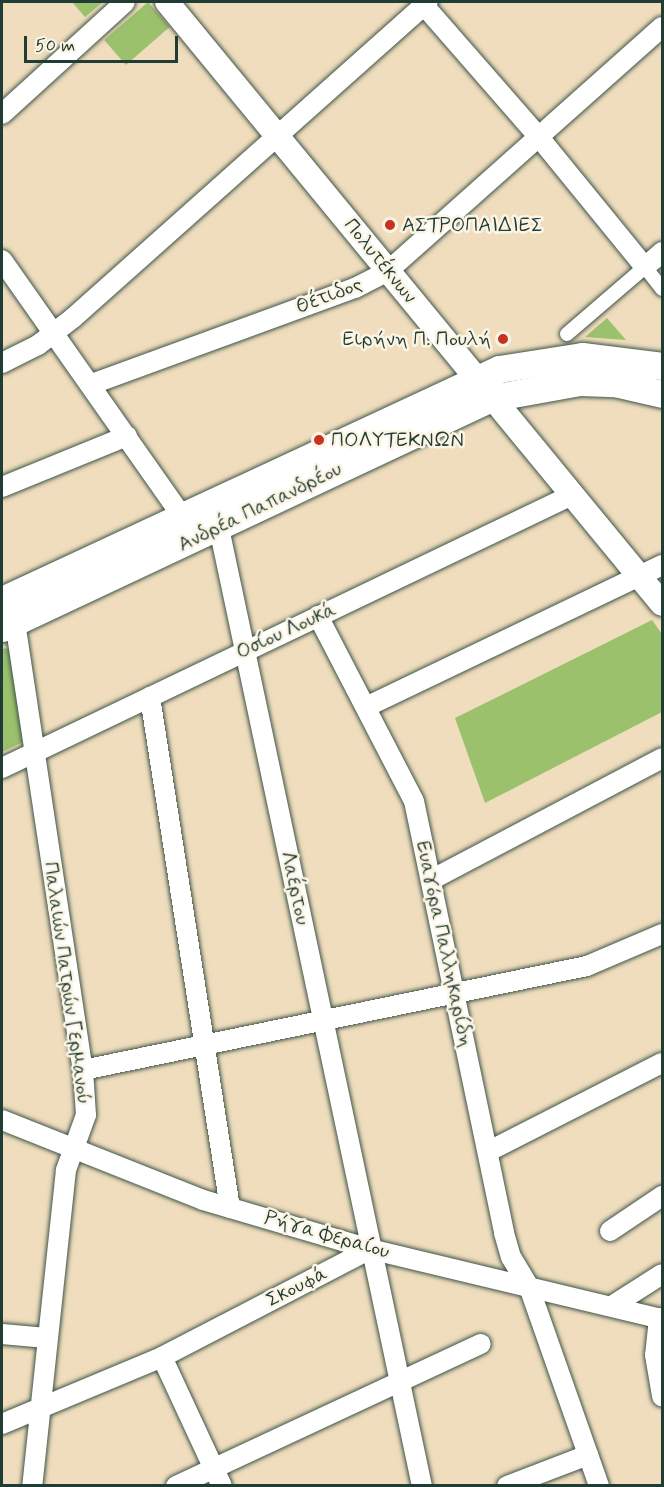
<!DOCTYPE html>
<meta charset="utf-8">
<style>
body{margin:0}
#map{position:relative;width:664px;height:1487px;overflow:hidden;background:#f0ddbd;font-family:Mynerve,sans-serif}
div>[style]{position:absolute}
.green>*{inset:0;background:#9cc16c;transform-origin:0 0}
.roads{filter:drop-shadow(0 0 2px #3e5549) drop-shadow(0 0 2px #3e5549)}
.pedestrian>*{height:14px;margin:-7px;padding:0 7px;transform-origin:7px;border-radius:7px;background:#fff}
.minor>*{height:20px;margin:-10px;padding:0 10px;transform-origin:10px;border-radius:10px;background:#fff}
.tertiary>*{height:24px;margin:-12px;padding:0 12px;transform-origin:12px;border-radius:12px;background:#fff}
.secondary>*{height:27px;margin:-13.5px;padding:0 13.5px;transform-origin:13.5px;border-radius:13.5px;background:#fff}
.dots>*{width:16px;height:16px;translate:-50% -50%;box-sizing:border-box;border:3px solid #fcf5e5;border-radius:50%}
span{translate:-50% -50%;white-space:nowrap;text-align:center;line-height:1.15;-webkit-text-stroke:5px #fcf5e5;paint-order:stroke}
.poi-label{font-size:20px;color:#1f3d34}
.left{translate:0 -50%;text-align:left}
.right{translate:-100% -50%;text-align:right}
.street-label{font-size:20px;color:#1f3d34}
.frame{position:absolute;inset:0;border:3px solid #1f3d34;pointer-events:none}
.scale{position:absolute;left:24px;top:36px;width:154px;height:27px;box-sizing:border-box;border:3px solid #1f3d34;border-top:0;padding-left:8px;font-size:18px;line-height:21px;white-space:nowrap;color:#1f3d34;-webkit-text-stroke:4px #fcf5e5;paint-order:stroke}
</style>
<div id="map">
<div class="green">
<i style="clip-path:polygon(72px 2px,103px 2px,85px 17px)"></i>
<i style="left:148px;top:2px;width:33px;height:58px;rotate:49deg"></i>
<i style="clip-path:polygon(607px 318px,626px 340px,585px 337px)"></i>
<i style="clip-path:polygon(652px 620px,662px 634px,662px 712px,485px 803px,455px 718px)"></i>
<i style="clip-path:polygon(5px 648px,10px 650px,23px 742px,2px 752px,2px 650px)"></i>
</div>
<div class="roads">
<div class="pedestrian">
<i style="left:567px;top:334px;width:103px;rotate:-40.7deg"></i>
<i style="left:645px;top:267px;width:28px;rotate:52deg"></i>
</div>
<div class="minor">
<i style="left:421px;top:2px;width:178px;rotate:48.9deg"></i>
<i style="left:538px;top:136px;width:169px;rotate:50.8deg"></i>
<i style="left:645px;top:267px;width:23px;rotate:-41deg"></i>
<i style="left:2px;top:114px;width:166px;rotate:-42.3deg"></i>
<i style="left:2px;top:260px;width:315px;rotate:54.9deg"></i>
<i style="left:2px;top:363px;width:40px;rotate:-26.6deg"></i>
<i style="left:38px;top:345px;width:44px;rotate:-37.6deg"></i>
<i style="left:73px;top:318px;width:475px;rotate:-41.7deg"></i>
<i style="left:92px;top:384px;width:280px;rotate:-20.1deg"></i>
<i style="left:355px;top:288px;width:37px;rotate:-27deg"></i>
<i style="left:388px;top:271px;width:367px;rotate:-41.7deg"></i>
<i style="left:2px;top:487px;width:135px;rotate:-22.2deg"></i>
<i style="left:219px;top:528px;width:979px;rotate:78.04deg"></i>
<i style="left:318px;top:616px;width:208px;rotate:62.6deg"></i>
<i style="left:414px;top:801px;width:441px;rotate:78.2deg"></i>
<i style="left:504px;top:1233px;width:25px;rotate:74deg"></i>
<i style="left:511px;top:1257px;width:35px;rotate:59deg"></i>
<i style="left:529px;top:1287px;width:211px;rotate:70.6deg"></i>
<i style="left:15px;top:622px;width:453px;rotate:81.4deg"></i>
<i style="left:83px;top:1070px;width:45px;rotate:86.2deg"></i>
<i style="left:86px;top:1115px;width:59px;rotate:110deg"></i>
<i style="left:66px;top:1170px;width:318px;rotate:96.1deg"></i>
<i style="left:150px;top:697px;width:517px;rotate:81.1deg"></i>
<i style="left:368px;top:706px;width:326px;rotate:-25.6deg"></i>
<i style="left:2px;top:768px;width:632px;rotate:-25.59deg"></i>
<i style="left:431px;top:880px;width:261px;rotate:-27.8deg"></i>
<i style="left:83px;top:1070px;width:515px;rotate:-11.66deg"></i>
<i style="left:587px;top:966px;width:82px;rotate:-23.1deg"></i>
<i style="left:2px;top:1120px;width:216px;rotate:21.7deg"></i>
<i style="left:203px;top:1200px;width:174px;rotate:16.4deg"></i>
<i style="left:370px;top:1249px;width:300px;rotate:13.5deg"></i>
<i style="left:489px;top:1151px;width:194px;rotate:-27deg"></i>
<i style="left:610px;top:1231px;width:63px;rotate:-33.9deg"></i>
<i style="left:612px;top:1306px;width:59px;rotate:-32.6deg"></i>
<i style="left:659px;top:1318px;width:37px;rotate:96deg"></i>
<i style="left:655px;top:1355px;width:42px;rotate:80.3deg"></i>
<i style="left:2px;top:1334px;width:45px;rotate:5.1deg"></i>
<i style="left:162px;top:1357px;width:142px;rotate:65.1deg"></i>
<i style="left:2px;top:1424px;width:173px;rotate:-22.7deg"></i>
<i style="left:162px;top:1357px;width:234px;rotate:-27.4deg"></i>
<i style="left:176px;top:1486px;width:336px;rotate:-25deg"></i>
<i style="left:507px;top:1486px;width:87px;rotate:-20.9deg"></i>
</div>
<div class="tertiary">
<i style="left:167px;top:2px;width:779px;rotate:50.57deg"></i>
</div>
<div class="secondary">
<i style="left:2px;top:600px;width:548px;rotate:-24.93deg"></i>
<i style="left:499px;top:369px;width:84px;rotate:-8.9deg"></i>
<i style="left:582px;top:356px;width:81px;rotate:7.1deg"></i>
<i style="left:2px;top:628px;width:540px;rotate:-25.19deg"></i>
<i style="left:491px;top:398px;width:90px;rotate:-10.2deg"></i>
<i style="left:580px;top:382px;width:35px;rotate:2deg"></i>
<i style="left:615px;top:383px;width:48px;rotate:13.2deg"></i>
</div>
</div>
<div class="dots">
<i style="left:390px;top:225px;background:#c8321e"></i>
<i style="left:503px;top:339px;background:#c8321e"></i>
<i style="left:319px;top:440px;background:#c8321e"></i>
</div>
<div class="poi-label">
<span class="left" style="left:402px;top:225px">ΑΣΤΡΟΠΑΙΔΙΕΣ</span>
<span class="right" style="left:491px;top:339px">Ειρήνη Π. Πουλή</span>
<span class="left" style="left:331px;top:440px">ΠΟΛΥΤΕΚΝΩΝ</span>
</div>
<div class="street-label">
<span style="left:380px;top:261px;rotate:51deg">Πολυτέκνων</span>
<span style="left:329px;top:296px;rotate:-21deg">Θέτιδος</span>
<span style="left:260px;top:507px;rotate:-26deg">Ανδρέα Παπανδρέου</span>
<span style="left:286px;top:631px;rotate:-25deg">Οσίου Λουκά</span>
<span style="left:295px;top:888px;rotate:78deg">Λαέρτου</span>
<span style="left:444px;top:944px;rotate:78deg">Ευαγόρα Παλληκαρίδη</span>
<span style="left:67px;top:983px;rotate:82deg">Παλαιών Πατρών Γερμανού</span>
<span style="left:327px;top:1235px;rotate:16deg">Ρήγα Φεραίου</span>
<span style="left:297px;top:1287px;rotate:-27deg">Σκουφά</span>
</div>
<div class="frame"></div>
<div class="scale">50 m</div>
</div>
